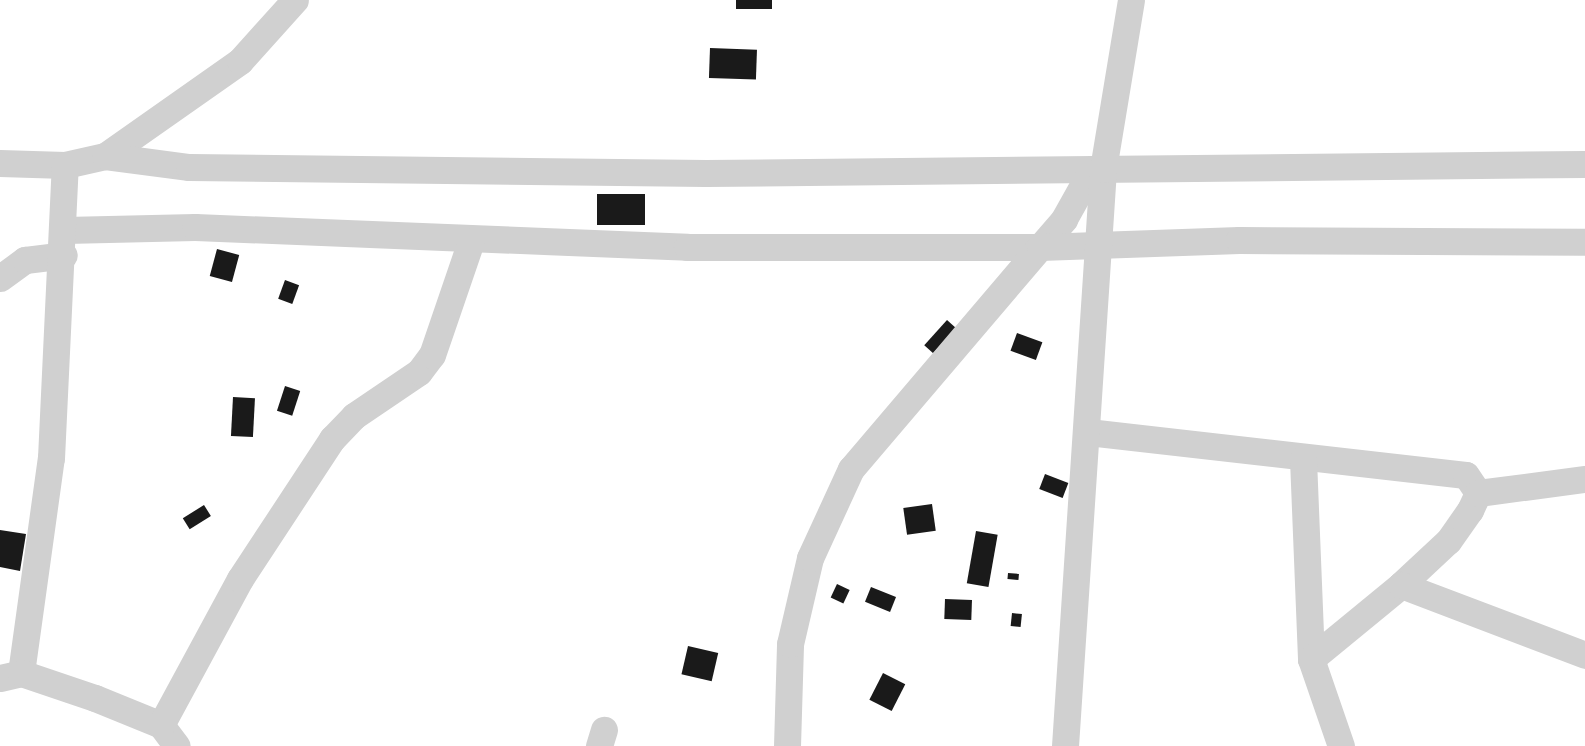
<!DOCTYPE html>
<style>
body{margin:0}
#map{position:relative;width:1585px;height:746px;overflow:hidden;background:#fff;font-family:"Fira Sans",sans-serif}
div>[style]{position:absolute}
.building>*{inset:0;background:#1a1a1a;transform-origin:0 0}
.minor>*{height:27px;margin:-13.5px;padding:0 13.5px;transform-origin:13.5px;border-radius:13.5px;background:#d0d0d0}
span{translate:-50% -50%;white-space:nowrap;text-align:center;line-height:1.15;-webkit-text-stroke:6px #fff;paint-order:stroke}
</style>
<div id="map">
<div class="building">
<i style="left:736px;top:0;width:36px;height:9px"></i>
<i style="left:710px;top:48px;width:47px;height:30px;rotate:2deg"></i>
<i style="left:597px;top:194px;width:48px;height:31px"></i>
<i style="left:217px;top:249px;width:23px;height:28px;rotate:15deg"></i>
<i style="left:285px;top:280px;width:15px;height:20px;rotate:20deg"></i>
<i style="left:947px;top:320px;width:12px;height:34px;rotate:42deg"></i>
<i style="left:1017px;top:333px;width:27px;height:19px;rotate:20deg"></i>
<i style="left:285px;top:386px;width:16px;height:26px;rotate:18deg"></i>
<i style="left:233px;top:397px;width:22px;height:39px;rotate:3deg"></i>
<i style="left:1045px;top:474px;width:25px;height:16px;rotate:21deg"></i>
<i style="left:932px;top:504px;width:27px;height:29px;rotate:82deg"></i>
<i style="left:204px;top:505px;width:13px;height:25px;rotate:58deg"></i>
<i style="clip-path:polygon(0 530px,26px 534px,20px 571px,0 567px)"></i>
<i style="left:976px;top:531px;width:22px;height:53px;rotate:10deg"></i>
<i style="left:1008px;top:573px;width:11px;height:6px;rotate:5deg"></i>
<i style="left:837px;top:584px;width:14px;height:15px;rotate:25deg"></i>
<i style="left:871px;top:587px;width:27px;height:16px;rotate:22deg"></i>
<i style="left:945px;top:599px;width:27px;height:20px;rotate:2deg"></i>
<i style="left:1012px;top:613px;width:10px;height:13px;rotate:6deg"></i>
<i style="left:688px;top:646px;width:31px;height:29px;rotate:13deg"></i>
<i style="left:883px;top:673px;width:25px;height:30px;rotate:27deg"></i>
</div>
<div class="minor">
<i style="left:105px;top:156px;width:165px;rotate:-35.1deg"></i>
<i style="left:240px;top:61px;width:82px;rotate:-48deg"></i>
<i style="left:0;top:163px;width:65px;rotate:1.8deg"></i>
<i style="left:65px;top:165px;width:41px;rotate:-12.7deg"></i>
<i style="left:105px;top:156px;width:85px;rotate:7.5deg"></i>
<i style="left:189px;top:167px;width:517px;rotate:0.66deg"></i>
<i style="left:706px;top:173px;width:879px;rotate:-0.59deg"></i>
<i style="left:65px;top:230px;width:130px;rotate:-1.3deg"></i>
<i style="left:195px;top:227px;width:492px;rotate:2.3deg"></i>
<i style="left:687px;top:247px;width:353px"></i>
<i style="left:1040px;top:247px;width:37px;rotate:-49deg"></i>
<i style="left:1064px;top:219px;width:57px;rotate:-60.8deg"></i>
<i style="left:0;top:278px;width:31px;rotate:-36deg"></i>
<i style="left:25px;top:260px;width:39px;rotate:-7deg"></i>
<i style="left:1088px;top:432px;width:380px;rotate:6.5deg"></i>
<i style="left:1466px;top:475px;width:22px;rotate:56deg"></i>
<i style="left:1478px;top:493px;width:19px;rotate:115deg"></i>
<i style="left:1470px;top:510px;width:38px;rotate:125deg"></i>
<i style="left:1448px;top:541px;width:64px;rotate:136.9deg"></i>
<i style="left:1303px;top:459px;width:200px;rotate:87.7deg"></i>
<i style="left:1311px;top:659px;width:92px;rotate:71deg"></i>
<i style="left:1478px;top:493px;width:108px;rotate:-7.5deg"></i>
<i style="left:1311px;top:659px;width:117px;rotate:-39.4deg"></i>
<i style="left:1401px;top:585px;width:197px;rotate:20.8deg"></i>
<i style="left:21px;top:673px;width:217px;rotate:-82.1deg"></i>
<i style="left:51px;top:458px;width:293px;rotate:-87.3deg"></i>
<i style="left:0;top:678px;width:22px;rotate:-13deg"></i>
<i style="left:21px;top:673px;width:78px;rotate:18.7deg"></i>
<i style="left:95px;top:698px;width:71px;rotate:22.2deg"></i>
<i style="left:161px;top:725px;width:26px;rotate:53deg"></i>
<i style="left:161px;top:725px;width:166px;rotate:-61.6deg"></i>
<i style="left:240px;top:579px;width:168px;rotate:-56.7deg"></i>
<i style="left:332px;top:439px;width:32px;rotate:-46deg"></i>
<i style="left:354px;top:416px;width:78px;rotate:-34.1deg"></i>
<i style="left:419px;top:372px;width:21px;rotate:-53deg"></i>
<i style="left:432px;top:355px;width:120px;rotate:-71.1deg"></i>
<i style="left:599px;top:746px;width:17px;rotate:-73deg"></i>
<i style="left:787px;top:746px;width:102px;rotate:-88.3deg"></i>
<i style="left:790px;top:644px;width:88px;rotate:-76.9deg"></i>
<i style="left:810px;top:558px;width:98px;rotate:-65.3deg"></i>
<i style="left:851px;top:469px;width:292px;rotate:-49.6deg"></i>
<i style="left:1040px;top:247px;width:199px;rotate:-2deg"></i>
<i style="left:1239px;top:240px;width:346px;rotate:0.3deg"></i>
<i style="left:1065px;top:746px;width:578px;rotate:-86.23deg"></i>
<i style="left:1103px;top:169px;width:171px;rotate:-80.6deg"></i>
</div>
</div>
